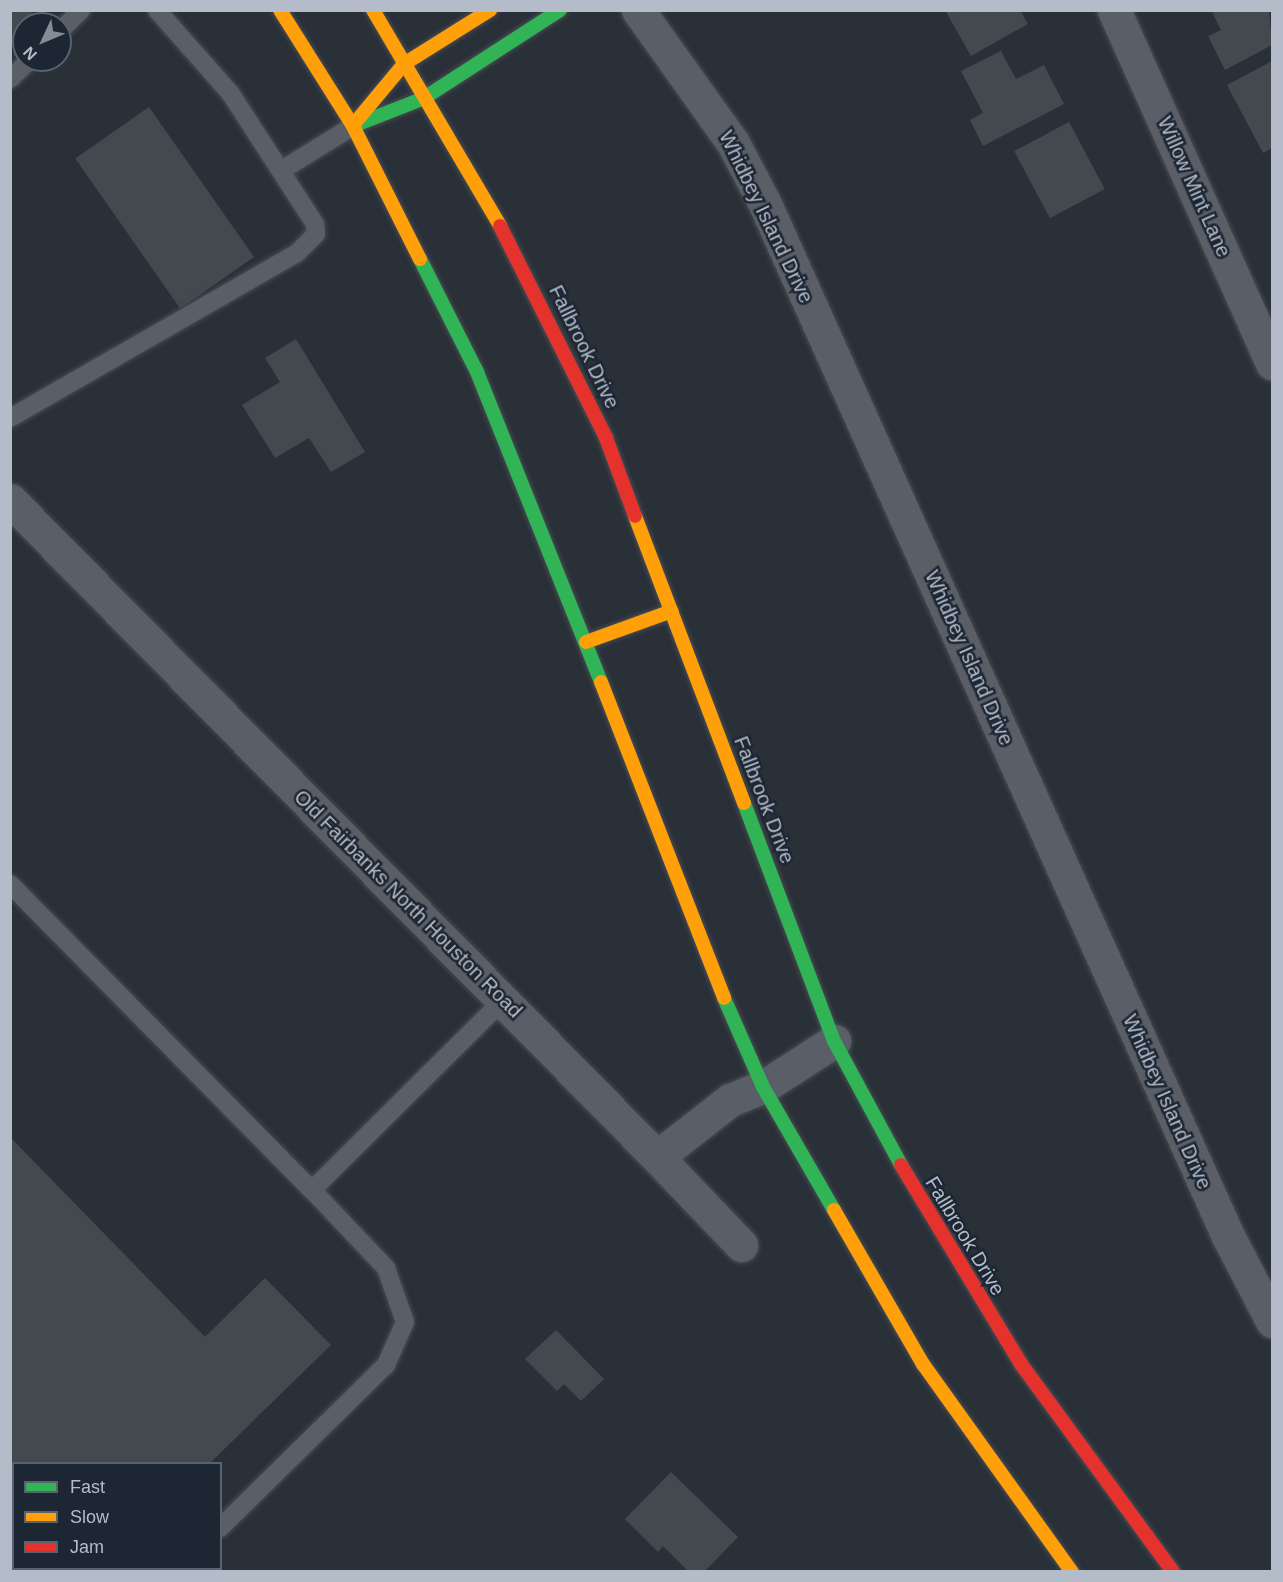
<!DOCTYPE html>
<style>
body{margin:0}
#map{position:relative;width:1283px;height:1582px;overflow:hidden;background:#2a3038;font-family:Helvetica,sans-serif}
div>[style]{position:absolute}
.building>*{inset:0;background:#444950;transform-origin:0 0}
.roads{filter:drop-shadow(0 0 2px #484c53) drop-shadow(0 0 2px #484c53)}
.lane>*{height:18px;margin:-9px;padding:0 9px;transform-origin:9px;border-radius:9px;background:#5a5e66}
.street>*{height:33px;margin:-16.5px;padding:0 16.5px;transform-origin:16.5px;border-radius:16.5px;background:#5a5e66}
.fast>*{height:14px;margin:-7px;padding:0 7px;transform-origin:7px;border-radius:7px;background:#30b455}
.slow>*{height:14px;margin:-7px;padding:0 7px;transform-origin:7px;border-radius:7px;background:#ff9f0a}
.jam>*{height:14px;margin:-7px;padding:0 7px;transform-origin:7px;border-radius:7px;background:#e5322d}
span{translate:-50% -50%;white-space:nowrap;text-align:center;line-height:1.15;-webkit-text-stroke:5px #1d2633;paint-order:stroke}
.street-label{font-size:20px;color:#b4bcc9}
.frame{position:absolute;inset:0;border:12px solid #b4bcc9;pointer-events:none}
.legend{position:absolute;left:12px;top:1462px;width:210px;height:108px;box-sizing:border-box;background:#1d2633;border:2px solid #59626f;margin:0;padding:8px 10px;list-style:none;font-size:18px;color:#b4bcc9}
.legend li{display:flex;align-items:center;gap:12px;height:30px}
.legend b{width:30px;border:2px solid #59626f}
.north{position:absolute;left:12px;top:12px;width:60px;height:60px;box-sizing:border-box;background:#1d2633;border:2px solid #59626f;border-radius:50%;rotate:226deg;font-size:16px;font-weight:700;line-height:24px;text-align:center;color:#b4bcc9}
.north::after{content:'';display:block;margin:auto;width:21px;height:27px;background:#848b96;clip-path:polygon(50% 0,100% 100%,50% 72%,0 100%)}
</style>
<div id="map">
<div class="building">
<i style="clip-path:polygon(10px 10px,35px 10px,26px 19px,31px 24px,24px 24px,24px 47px,14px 57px)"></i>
<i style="clip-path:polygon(945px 10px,1020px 10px,1028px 24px,971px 56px)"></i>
<i style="clip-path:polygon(1211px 10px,1269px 10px,1272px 45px,1225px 70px,1208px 36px,1221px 30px)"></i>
<i style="clip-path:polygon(1001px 51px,1016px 79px,1044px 65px,1064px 104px,983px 146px,970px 120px,983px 113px,961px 71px)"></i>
<i style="clip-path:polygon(1272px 61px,1272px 148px,1263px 153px,1227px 85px)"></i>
<i style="left:149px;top:107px;width:183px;height:90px;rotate:55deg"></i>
<i style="left:1069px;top:122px;width:76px;height:62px;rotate:62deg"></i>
<i style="clip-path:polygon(296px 339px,365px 452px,331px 472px,309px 438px,275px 458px,242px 405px,280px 382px,265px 358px)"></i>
<i style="clip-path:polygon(10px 1137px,205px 1337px,265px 1278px,331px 1345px,209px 1464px,14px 1464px,14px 1568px,101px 1568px,98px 1572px,10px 1572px)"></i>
<i style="clip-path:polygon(556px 1330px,604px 1379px,581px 1401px,564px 1384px,557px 1391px,525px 1359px)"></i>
<i style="clip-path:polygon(671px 1472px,738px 1537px,704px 1572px,689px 1572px,663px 1546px,658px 1552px,625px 1519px)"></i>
</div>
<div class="roads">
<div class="lane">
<i style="left:60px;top:31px;width:30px;rotate:-45deg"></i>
<i style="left:10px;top:79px;width:28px;rotate:-44deg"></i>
<i style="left:282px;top:170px;width:84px;rotate:-31.8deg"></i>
<i style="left:10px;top:418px;width:331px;rotate:-29.9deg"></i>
<i style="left:297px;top:253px;width:27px;rotate:-45deg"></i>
<i style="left:316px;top:234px;width:10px;rotate:-96deg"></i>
<i style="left:315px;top:224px;width:155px;rotate:-122.9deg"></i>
<i style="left:231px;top:94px;width:112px;rotate:-131.4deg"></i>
<i style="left:10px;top:884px;width:430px;rotate:45.4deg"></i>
<i style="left:312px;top:1190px;width:269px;rotate:-44.8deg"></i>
<i style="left:220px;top:1528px;width:233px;rotate:-44.5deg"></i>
<i style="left:386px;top:1365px;width:47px;rotate:-66.2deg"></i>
<i style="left:405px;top:1322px;width:57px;rotate:-109.4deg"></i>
<i style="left:386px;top:1268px;width:108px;rotate:-133.5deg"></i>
<i style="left:177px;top:1572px;width:5px;rotate:-53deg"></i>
</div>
<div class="street">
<i style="left:638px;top:10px;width:163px;rotate:54.5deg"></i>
<i style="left:733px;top:143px;width:69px;rotate:62.3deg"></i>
<i style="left:765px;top:204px;width:1131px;rotate:65.84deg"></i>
<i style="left:1228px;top:1236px;width:96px;rotate:62.6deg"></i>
<i style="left:1114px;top:10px;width:387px;rotate:65.9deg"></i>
<i style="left:10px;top:500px;width:922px;rotate:45.44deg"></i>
<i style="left:657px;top:1157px;width:93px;rotate:-38deg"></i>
<i style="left:730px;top:1100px;width:35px;rotate:-22deg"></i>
<i style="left:763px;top:1087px;width:85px;rotate:-32.9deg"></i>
<i style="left:657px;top:1157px;width:122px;rotate:46.3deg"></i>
</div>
<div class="fast">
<i style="left:353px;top:126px;width:76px;rotate:-21.5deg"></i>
<i style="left:424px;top:98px;width:162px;rotate:-32.9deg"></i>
<i style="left:420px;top:259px;width:127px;rotate:63.2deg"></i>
<i style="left:477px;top:372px;width:334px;rotate:68.2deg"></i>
<i style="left:744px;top:803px;width:254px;rotate:69.3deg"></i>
<i style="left:834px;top:1041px;width:141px;rotate:61.6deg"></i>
<i style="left:724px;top:998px;width:97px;rotate:66.3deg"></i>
<i style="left:763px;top:1087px;width:142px;rotate:60deg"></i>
</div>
<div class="slow">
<i style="left:280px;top:10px;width:137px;rotate:57.8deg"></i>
<i style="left:353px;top:126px;width:149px;rotate:63.3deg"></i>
<i style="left:373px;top:10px;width:251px;rotate:59.5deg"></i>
<i style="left:354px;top:124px;width:78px;rotate:-50.2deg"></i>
<i style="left:404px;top:64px;width:102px;rotate:-32.1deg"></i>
<i style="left:635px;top:516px;width:307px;rotate:69.2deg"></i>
<i style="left:586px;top:642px;width:91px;rotate:-19.8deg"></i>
<i style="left:601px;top:682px;width:339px;rotate:68.7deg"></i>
<i style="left:834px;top:1210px;width:178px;rotate:60deg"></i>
<i style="left:923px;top:1364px;width:256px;rotate:54.4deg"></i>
</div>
<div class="jam">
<i style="left:500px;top:226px;width:237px;rotate:63.4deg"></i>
<i style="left:606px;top:438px;width:83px;rotate:69.6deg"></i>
<i style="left:901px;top:1165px;width:232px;rotate:58.9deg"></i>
<i style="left:1021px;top:1364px;width:258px;rotate:53.8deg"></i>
</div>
</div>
<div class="street-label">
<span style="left:1194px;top:187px;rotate:66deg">Willow Mint Lane</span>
<span style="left:766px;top:217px;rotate:64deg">Whidbey Island Drive</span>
<span style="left:584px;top:347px;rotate:64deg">Fallbrook Drive</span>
<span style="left:969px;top:658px;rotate:66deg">Whidbey Island Drive</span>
<span style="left:764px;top:800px;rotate:69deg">Fallbrook Drive</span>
<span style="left:408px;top:904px;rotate:45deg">Old Fairbanks North Houston Road</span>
<span style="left:1167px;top:1102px;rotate:66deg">Whidbey Island Drive</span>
<span style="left:965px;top:1236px;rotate:59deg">Fallbrook Drive</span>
</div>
<div class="frame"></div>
<ul class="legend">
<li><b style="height:8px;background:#30b455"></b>Fast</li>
<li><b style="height:8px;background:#ff9f0a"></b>Slow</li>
<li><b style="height:8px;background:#e5322d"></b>Jam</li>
</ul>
<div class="north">N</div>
</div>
